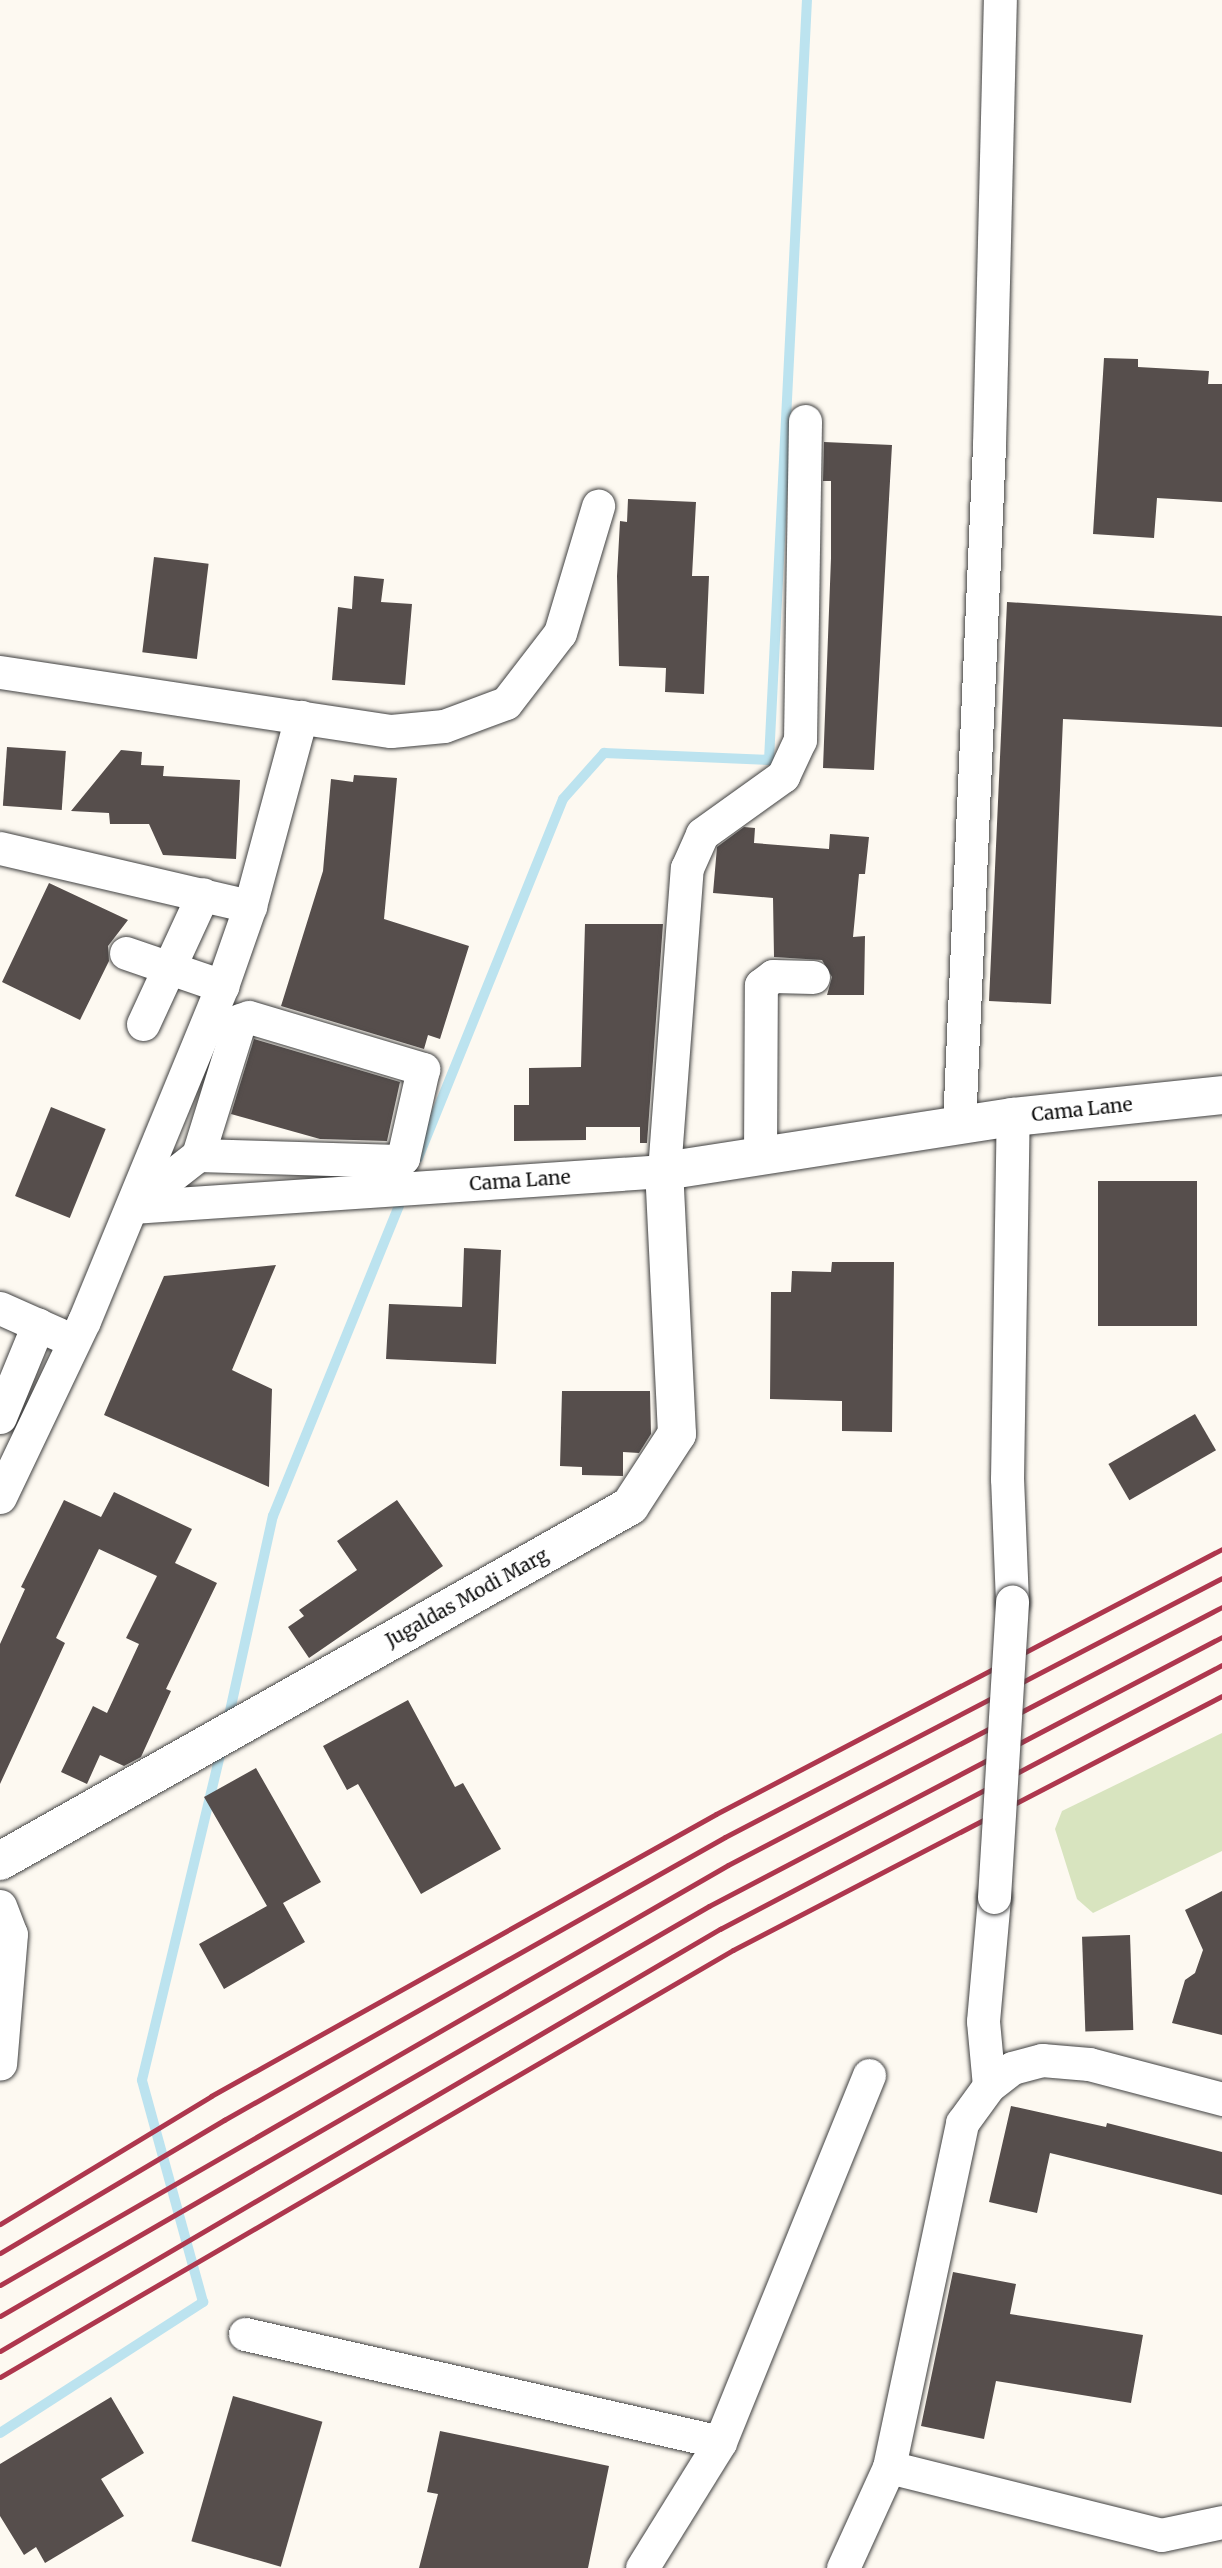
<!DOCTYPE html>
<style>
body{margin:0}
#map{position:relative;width:1222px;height:2568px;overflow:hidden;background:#fdf9f1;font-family:Merriweather,serif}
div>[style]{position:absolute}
.green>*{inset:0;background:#d8e4bf}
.stream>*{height:10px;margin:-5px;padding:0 5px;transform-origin:5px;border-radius:5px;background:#bce3ef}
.building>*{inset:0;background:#564e4c;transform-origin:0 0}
.roads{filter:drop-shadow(0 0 2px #414141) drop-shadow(0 0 2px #414141)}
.minor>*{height:33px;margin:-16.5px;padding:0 16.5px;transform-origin:16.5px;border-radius:16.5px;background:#fff}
.tertiary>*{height:38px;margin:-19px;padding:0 19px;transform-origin:19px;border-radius:19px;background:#fff}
.rail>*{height:5px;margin:-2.5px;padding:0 2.5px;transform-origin:2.5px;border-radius:2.5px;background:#ae374e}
.bridges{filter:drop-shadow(0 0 2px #414141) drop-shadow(0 0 2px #414141)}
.minor-bridge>*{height:33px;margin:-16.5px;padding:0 16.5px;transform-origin:16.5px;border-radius:16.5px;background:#fff}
span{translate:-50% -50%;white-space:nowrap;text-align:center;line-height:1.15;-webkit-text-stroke:7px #fff;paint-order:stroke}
.street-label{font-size:19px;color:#0e0e0e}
</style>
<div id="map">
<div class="green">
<i style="clip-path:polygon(1222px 1733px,1222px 1851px,1093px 1913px,1077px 1899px,1055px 1829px,1062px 1811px)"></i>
</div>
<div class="stream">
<i style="left:418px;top:1158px;width:387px;rotate:-68deg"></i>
<i style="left:563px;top:799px;width:62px;rotate:-48.3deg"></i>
<i style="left:604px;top:753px;width:165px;rotate:2.4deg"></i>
<i style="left:769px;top:760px;width:761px;rotate:-87.14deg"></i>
<i style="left:228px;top:1720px;width:209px;rotate:-77.6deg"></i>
<i style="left:273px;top:1516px;width:349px;rotate:-67.9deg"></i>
<i style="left:0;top:2433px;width:242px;rotate:-32.8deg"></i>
<i style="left:203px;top:2302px;width:230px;rotate:-105.4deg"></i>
<i style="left:142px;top:2080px;width:343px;rotate:-76.5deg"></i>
</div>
<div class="building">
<i style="clip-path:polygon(1104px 358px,1138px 359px,1138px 367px,1209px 371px,1208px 384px,1222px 384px,1222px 502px,1157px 498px,1154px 538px,1093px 534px)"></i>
<i style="clip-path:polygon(824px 442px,892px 445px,874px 770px,823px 768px,831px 558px,831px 481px,823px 481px)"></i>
<i style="clip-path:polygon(628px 499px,696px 502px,692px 576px,709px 576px,704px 694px,665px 692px,666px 668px,619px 666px,617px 576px,620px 521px,627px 522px)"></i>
<i style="left:154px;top:557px;width:55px;height:96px;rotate:7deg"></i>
<i style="clip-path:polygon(354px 576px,384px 579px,381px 602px,412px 604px,405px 685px,332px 680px,338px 607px,352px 609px)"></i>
<i style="clip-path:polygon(1007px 602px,1222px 616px,1222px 727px,1063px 719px,1051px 1004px,989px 1001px)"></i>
<i style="left:7px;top:747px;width:59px;height:59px;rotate:4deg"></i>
<i style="clip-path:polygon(121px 750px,142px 752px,141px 765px,164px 766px,163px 776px,240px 780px,236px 859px,163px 855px,149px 824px,110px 824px,109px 813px,71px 811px)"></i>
<i style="clip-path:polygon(354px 775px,397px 778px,384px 919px,469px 946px,440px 1039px,428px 1035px,424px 1049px,281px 1006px,323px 871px,331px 779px,353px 782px)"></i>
<i style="clip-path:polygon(744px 827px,755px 828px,754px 843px,829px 849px,830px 834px,869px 837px,865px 874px,859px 874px,853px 937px,865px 936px,864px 995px,827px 995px,832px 977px,822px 960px,774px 957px,773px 898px,713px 893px,717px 847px)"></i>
<i style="clip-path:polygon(49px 883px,128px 920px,108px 946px,109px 961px,80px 1020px,2px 982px)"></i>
<i style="clip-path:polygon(585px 924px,663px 924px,647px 1143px,640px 1143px,640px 1127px,586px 1127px,586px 1140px,514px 1141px,514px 1105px,529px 1105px,529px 1068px,581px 1067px)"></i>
<i style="clip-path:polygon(254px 1039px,400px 1082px,387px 1141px,320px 1139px,231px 1114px)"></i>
<i style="left:51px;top:1107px;width:59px;height:96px;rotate:22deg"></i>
<i style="left:1098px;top:1181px;width:99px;height:145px"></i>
<i style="clip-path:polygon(464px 1248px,501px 1250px,496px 1364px,386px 1359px,389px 1304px,462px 1307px)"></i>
<i style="clip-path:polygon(832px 1262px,894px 1262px,892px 1432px,842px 1431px,842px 1401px,770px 1399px,771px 1292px,791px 1292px,792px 1271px,831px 1272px)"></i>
<i style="clip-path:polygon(276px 1265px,232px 1370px,272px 1389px,269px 1487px,104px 1415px,164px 1276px)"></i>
<i style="clip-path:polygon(562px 1391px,650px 1391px,651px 1434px,639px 1453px,623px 1452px,623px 1476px,582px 1475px,582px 1467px,560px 1466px)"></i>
<i style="left:1195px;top:1414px;width:42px;height:100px;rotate:60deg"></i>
<i style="clip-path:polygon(114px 1492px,192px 1529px,175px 1563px,217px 1583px,166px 1689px,171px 1691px,141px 1757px,124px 1766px,100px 1755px,87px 1784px,61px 1772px,93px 1706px,107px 1713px,139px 1644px,126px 1638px,157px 1576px,99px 1549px,56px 1638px,65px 1643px,0 1784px,0 1644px,25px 1589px,21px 1587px,64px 1500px,101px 1517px)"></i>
<i style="clip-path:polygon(397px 1500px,443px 1566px,309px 1658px,288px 1627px,304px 1616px,299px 1610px,357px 1570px,337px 1541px)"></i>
<i style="clip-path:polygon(408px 1700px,455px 1787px,463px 1783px,501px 1849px,421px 1894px,358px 1784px,347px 1790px,323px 1746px)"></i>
<i style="clip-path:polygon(256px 1768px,321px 1882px,283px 1903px,305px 1942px,224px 1989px,199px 1944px,267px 1906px,204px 1797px)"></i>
<i style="clip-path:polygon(1222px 1891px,1222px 2035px,1172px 2023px,1185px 1980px,1195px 1973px,1203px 1950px,1185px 1910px)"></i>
<i style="left:1130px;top:1935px;width:95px;height:48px;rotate:88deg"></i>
<i style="clip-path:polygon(1011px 2106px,1106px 2127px,1107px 2123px,1222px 2152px,1222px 2195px,1050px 2153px,1037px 2213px,989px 2202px)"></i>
<i style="clip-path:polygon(953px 2272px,1016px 2284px,1010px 2314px,1143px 2335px,1131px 2403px,996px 2381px,984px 2439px,921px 2426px)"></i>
<i style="left:233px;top:2396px;width:93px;height:151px;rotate:16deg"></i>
<i style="clip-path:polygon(111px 2397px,144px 2453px,101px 2479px,124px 2516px,45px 2563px,36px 2547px,24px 2555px,0 2516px,0 2464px)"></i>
<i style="clip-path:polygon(440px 2431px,609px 2466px,588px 2568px,419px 2568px,438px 2494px,427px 2492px)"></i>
</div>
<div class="roads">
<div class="minor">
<i style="left:0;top:672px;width:395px;rotate:8.6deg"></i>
<i style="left:391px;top:731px;width:53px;rotate:-5.4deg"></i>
<i style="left:444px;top:726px;width:66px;rotate:-20.4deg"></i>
<i style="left:506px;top:703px;width:88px;rotate:-52.4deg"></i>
<i style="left:560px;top:633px;width:133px;rotate:-73.3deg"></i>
<i style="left:0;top:848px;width:257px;rotate:13.1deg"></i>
<i style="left:126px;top:953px;width:102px;rotate:19deg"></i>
<i style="left:143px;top:1024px;width:143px;rotate:-65.2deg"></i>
<i style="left:959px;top:1125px;width:681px;rotate:-87.47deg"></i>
<i style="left:989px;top:445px;width:445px;rotate:-88.6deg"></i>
<i style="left:760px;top:1156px;width:171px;rotate:-89.7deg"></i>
<i style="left:761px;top:985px;width:15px;rotate:-37deg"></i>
<i style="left:773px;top:976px;width:40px;rotate:1.4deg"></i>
<i style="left:134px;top:1205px;width:81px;rotate:-38deg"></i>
<i style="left:198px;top:1155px;width:141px;rotate:-72.7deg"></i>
<i style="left:240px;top:1020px;width:9px;rotate:-18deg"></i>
<i style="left:249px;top:1017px;width:182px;rotate:16.6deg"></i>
<i style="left:423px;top:1069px;width:91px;rotate:102.7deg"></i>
<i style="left:403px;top:1158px;width:6px;rotate:149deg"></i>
<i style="left:398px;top:1161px;width:200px;rotate:-178.3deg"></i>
<i style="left:132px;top:1207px;width:533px;rotate:-3.87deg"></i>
<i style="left:664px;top:1171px;width:304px;rotate:-85.7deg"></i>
<i style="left:687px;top:868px;width:37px;rotate:-66deg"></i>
<i style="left:702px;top:834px;width:100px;rotate:-35.6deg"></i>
<i style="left:783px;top:776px;width:40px;rotate:-65deg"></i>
<i style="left:800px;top:740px;width:319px;rotate:-89.1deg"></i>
<i style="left:0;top:1308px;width:64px;rotate:24.1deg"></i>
<i style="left:0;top:1417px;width:100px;rotate:-67.6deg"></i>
<i style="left:0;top:1497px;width:195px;rotate:-64.5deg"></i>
<i style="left:84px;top:1321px;width:362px;rotate:-67.6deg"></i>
<i style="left:222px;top:986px;width:85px;rotate:-70.7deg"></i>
<i style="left:250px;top:906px;width:196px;rotate:-74.9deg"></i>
<i style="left:1012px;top:1602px;width:123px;rotate:-92.3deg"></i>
<i style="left:1007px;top:1479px;width:362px;rotate:-89.1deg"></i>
<i style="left:0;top:1906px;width:30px;rotate:69deg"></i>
<i style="left:11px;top:1934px;width:130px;rotate:94.8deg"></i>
<i style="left:989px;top:2086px;width:65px;rotate:-95.3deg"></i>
<i style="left:983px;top:2021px;width:124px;rotate:-84.9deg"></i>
<i style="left:245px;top:2334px;width:487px;rotate:12.8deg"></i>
<i style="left:889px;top:2467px;width:280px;rotate:14deg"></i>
<i style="left:1161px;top:2535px;width:62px;rotate:-12deg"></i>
<i style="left:642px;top:2568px;width:148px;rotate:-58.2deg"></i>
<i style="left:720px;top:2442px;width:396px;rotate:-67.9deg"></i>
<i style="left:843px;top:2568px;width:111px;rotate:-65.5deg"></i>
<i style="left:889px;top:2467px;width:352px;rotate:-78deg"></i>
<i style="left:962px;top:2123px;width:46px;rotate:-53.9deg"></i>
<i style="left:989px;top:2086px;width:29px;rotate:-38deg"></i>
<i style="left:1012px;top:2068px;width:31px;rotate:-15deg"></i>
<i style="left:1042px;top:2060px;width:47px;rotate:4.9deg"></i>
<i style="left:1089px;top:2064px;width:138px;rotate:14.7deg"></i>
</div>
<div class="tertiary">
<i style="left:0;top:1861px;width:723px;rotate:-29.4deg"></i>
<i style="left:630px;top:1506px;width:86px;rotate:-56.9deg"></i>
<i style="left:677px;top:1434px;width:263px;rotate:-92.8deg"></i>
<i style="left:664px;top:1171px;width:353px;rotate:-8.8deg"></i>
<i style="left:1013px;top:1117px;width:210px;rotate:-6deg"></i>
</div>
</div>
<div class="rail">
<i style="left:0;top:2224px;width:247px;rotate:-31.2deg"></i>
<i style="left:211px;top:2096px;width:578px;rotate:-29.18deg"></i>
<i style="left:716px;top:1814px;width:571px;rotate:-27.64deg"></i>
<i style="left:0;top:2253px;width:261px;rotate:-30.7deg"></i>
<i style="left:224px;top:2120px;width:575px;rotate:-29.46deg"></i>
<i style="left:725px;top:1837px;width:560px;rotate:-27.53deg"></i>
<i style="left:0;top:2285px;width:840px;rotate:-29.98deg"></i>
<i style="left:728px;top:1865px;width:557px;rotate:-27.58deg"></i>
<i style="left:0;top:2316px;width:819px;rotate:-30.04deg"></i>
<i style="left:709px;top:1906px;width:579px;rotate:-27.67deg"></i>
<i style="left:0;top:2351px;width:835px;rotate:-30.38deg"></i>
<i style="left:720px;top:1929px;width:567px;rotate:-27.74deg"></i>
<i style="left:0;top:2377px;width:848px;rotate:-30.22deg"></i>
<i style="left:733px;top:1950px;width:551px;rotate:-27.45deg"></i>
</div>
<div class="bridges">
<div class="minor-bridge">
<i style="left:994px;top:1897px;width:296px;rotate:-86.5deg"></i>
</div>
</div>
<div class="street-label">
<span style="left:1082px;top:1110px;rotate:-6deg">Cama Lane</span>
<span style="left:520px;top:1181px;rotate:-4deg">Cama Lane</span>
<span style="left:467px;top:1598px;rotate:-29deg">Jugaldas Modi Marg</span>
</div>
</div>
